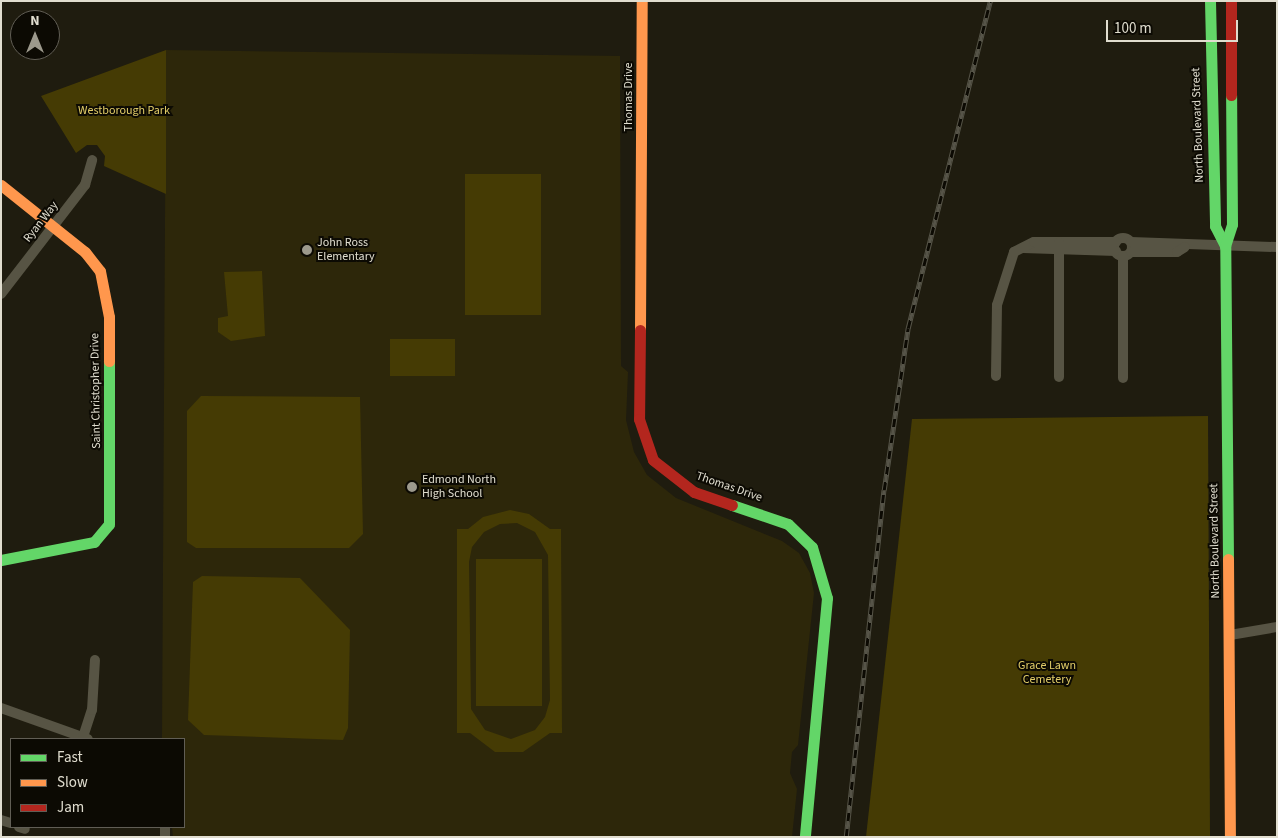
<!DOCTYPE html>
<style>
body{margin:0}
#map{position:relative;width:1278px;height:838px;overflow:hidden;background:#1f1c0f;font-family:"Source Sans 3",sans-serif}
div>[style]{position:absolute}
.built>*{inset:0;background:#2d270a}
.green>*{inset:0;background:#453b04;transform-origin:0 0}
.street>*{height:10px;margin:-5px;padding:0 5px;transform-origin:5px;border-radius:5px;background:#575444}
.street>.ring{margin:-5px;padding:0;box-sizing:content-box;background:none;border:10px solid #575444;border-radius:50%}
.fast>*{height:11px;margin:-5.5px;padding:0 5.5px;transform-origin:5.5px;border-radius:5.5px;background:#63d668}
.slow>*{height:11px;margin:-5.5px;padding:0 5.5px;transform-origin:5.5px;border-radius:5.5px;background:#ff974d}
.jam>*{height:11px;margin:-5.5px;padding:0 5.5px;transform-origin:5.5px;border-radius:5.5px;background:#b3261e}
.rail>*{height:4.5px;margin-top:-2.25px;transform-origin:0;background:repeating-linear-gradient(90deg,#0c0a03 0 8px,#565448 0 16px);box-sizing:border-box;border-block:1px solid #565448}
.dots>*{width:14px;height:14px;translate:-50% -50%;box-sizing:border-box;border:2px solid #0c0a03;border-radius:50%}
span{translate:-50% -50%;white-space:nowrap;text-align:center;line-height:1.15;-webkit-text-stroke:4px #0c0a03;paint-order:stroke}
.street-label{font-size:12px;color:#e0ddcf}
.park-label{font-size:12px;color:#e2cd68}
.poi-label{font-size:12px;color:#e0ddcf}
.left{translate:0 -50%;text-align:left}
.frame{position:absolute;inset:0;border:2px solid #e0ddcf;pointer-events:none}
.legend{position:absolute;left:10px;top:738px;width:175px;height:90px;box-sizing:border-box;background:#0c0a03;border:1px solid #615e55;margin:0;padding:6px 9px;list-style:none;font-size:15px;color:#e0ddcf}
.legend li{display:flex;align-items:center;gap:10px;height:25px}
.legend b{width:25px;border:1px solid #615e55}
.north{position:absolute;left:10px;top:10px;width:50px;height:50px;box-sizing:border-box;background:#0c0a03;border:1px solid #615e55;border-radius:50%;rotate:0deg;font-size:14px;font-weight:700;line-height:20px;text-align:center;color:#e0ddcf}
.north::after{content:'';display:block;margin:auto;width:18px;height:22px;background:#9c998c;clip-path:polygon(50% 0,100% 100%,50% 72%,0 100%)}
.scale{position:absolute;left:1106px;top:20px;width:132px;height:22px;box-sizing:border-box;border:2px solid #e0ddcf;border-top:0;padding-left:6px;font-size:15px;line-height:18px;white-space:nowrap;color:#e0ddcf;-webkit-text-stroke:4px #0c0a03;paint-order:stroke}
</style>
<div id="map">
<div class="built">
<i style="clip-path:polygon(166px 50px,620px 56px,621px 366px,628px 372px,626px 420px,634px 452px,647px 475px,676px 498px,782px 541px,799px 553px,810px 573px,814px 593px,798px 745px,792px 752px,790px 773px,797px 789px,792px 837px,173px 837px,172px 827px,184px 827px,184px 739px,162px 739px)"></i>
</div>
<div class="green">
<i style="clip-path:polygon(166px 50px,166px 194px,104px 166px,105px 156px,97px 145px,87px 145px,76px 153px,41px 96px)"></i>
<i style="left:541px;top:174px;width:141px;height:76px;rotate:90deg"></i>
<i style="clip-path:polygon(262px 271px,265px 336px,231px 341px,218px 332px,218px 318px,228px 316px,224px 272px)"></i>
<i style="left:390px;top:339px;width:65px;height:37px"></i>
<i style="clip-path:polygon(201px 396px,360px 397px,363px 534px,349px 548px,196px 548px,187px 542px,187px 411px)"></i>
<i style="clip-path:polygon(1208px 416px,1210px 837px,866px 837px,912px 419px)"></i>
<i style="clip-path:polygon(evenodd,510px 510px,529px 514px,550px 529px,561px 529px,562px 733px,550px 733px,523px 752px,495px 752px,470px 733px,457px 733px,457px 529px,468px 529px,483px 517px,510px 510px,517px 523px,535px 532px,548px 555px,550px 700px,545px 717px,535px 730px,511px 739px,485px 730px,471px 709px,469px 562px,472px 547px,484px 532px,500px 524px,517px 523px)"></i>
<i style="left:542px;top:559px;width:147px;height:66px;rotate:90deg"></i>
<i style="clip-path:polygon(202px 576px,300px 578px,350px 630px,348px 728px,343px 740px,204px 735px,188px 720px,193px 582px)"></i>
</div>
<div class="street">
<i class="ring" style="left:1114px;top:238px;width:8px;height:8px"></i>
<i style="left:1131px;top:242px;width:146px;rotate:2deg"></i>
<i style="left:1023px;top:248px;width:93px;rotate:1.8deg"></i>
<i style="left:1131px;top:252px;width:46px"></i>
<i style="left:1177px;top:252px;width:9px;rotate:-32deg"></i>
<i style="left:1123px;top:256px;width:122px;rotate:90deg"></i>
<i style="left:1px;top:294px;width:138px;rotate:-52.4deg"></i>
<i style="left:85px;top:185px;width:26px;rotate:-74deg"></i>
<i style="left:996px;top:376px;width:71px;rotate:-89.2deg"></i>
<i style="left:997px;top:305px;width:56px;rotate:-72.2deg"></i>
<i style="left:1014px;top:252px;width:22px;rotate:-27deg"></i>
<i style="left:1034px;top:242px;width:82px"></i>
<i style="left:1059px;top:377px;width:135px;rotate:-90deg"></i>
<i style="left:1230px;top:635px;width:48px;rotate:-9.7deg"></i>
<i style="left:1px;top:708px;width:92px;rotate:19.6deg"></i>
<i style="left:83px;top:737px;width:28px;rotate:-72deg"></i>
<i style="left:92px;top:710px;width:50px;rotate:-86.6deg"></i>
<i style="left:1px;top:820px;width:10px;rotate:17deg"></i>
<i style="left:19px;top:827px;width:6px;rotate:18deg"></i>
<i style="left:165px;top:827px;width:10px;rotate:90deg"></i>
</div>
<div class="fast">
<i style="left:1210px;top:1px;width:225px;rotate:88.7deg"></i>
<i style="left:1215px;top:226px;width:22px;rotate:63deg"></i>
<i style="left:732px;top:505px;width:59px;rotate:18.7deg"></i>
<i style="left:788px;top:524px;width:33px;rotate:44deg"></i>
<i style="left:812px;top:547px;width:53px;rotate:73.6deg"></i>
<i style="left:827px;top:598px;width:240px;rotate:95.3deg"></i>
<i style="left:1228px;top:559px;width:313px;rotate:-90.5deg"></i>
<i style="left:1225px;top:246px;width:23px;rotate:-72deg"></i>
<i style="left:1232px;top:224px;width:129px;rotate:-90.4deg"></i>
<i style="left:1px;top:560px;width:95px;rotate:-11deg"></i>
<i style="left:94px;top:542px;width:23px;rotate:-50deg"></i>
<i style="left:109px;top:524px;width:163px;rotate:-90deg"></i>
</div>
<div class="slow">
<i style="left:1px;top:185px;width:107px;rotate:38.6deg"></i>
<i style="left:85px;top:252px;width:24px;rotate:52deg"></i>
<i style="left:100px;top:271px;width:47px;rotate:78.9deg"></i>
<i style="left:109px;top:317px;width:44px;rotate:90deg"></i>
<i style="left:640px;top:330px;width:329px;rotate:-89.7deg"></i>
<i style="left:1228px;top:559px;width:278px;rotate:89.6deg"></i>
</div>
<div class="jam">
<i style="left:1231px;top:1px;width:94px;rotate:90deg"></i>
<i style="left:640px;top:330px;width:89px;rotate:90.6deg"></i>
<i style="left:639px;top:419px;width:43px;rotate:71.1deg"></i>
<i style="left:653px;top:460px;width:52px;rotate:38deg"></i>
<i style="left:694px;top:492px;width:40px;rotate:18.9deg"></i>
</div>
<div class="rail">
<i style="left:846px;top:837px;width:349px;rotate:-83.8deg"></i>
<i style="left:884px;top:490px;width:164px;rotate:-81.6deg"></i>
<i style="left:908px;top:328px;width:337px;rotate:-75.9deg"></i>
</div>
<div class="dots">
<i style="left:307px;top:250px;background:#9c998c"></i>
<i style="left:412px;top:487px;background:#9c998c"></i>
</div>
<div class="street-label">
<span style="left:629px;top:97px;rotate:-90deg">Thomas Drive</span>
<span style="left:1198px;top:125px;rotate:-92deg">North Boulevard Street</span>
<span style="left:41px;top:222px;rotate:-52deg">Ryan Way</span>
<span style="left:96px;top:391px;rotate:-91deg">Saint Christopher Drive</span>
<span style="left:729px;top:487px;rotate:19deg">Thomas Drive</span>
<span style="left:1215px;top:541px;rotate:-91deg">North Boulevard Street</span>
</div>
<div class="park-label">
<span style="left:124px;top:111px">Westborough Park</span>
<span style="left:1047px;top:673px">Grace Lawn<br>Cemetery</span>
</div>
<div class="poi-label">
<span class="left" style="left:317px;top:250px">John Ross<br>Elementary</span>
<span class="left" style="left:422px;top:487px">Edmond North<br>High School</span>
</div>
<div class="frame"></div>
<ul class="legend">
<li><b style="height:6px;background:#63d668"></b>Fast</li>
<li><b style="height:6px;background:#ff974d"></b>Slow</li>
<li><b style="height:6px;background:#b3261e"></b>Jam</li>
</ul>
<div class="north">N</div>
<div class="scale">100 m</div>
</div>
